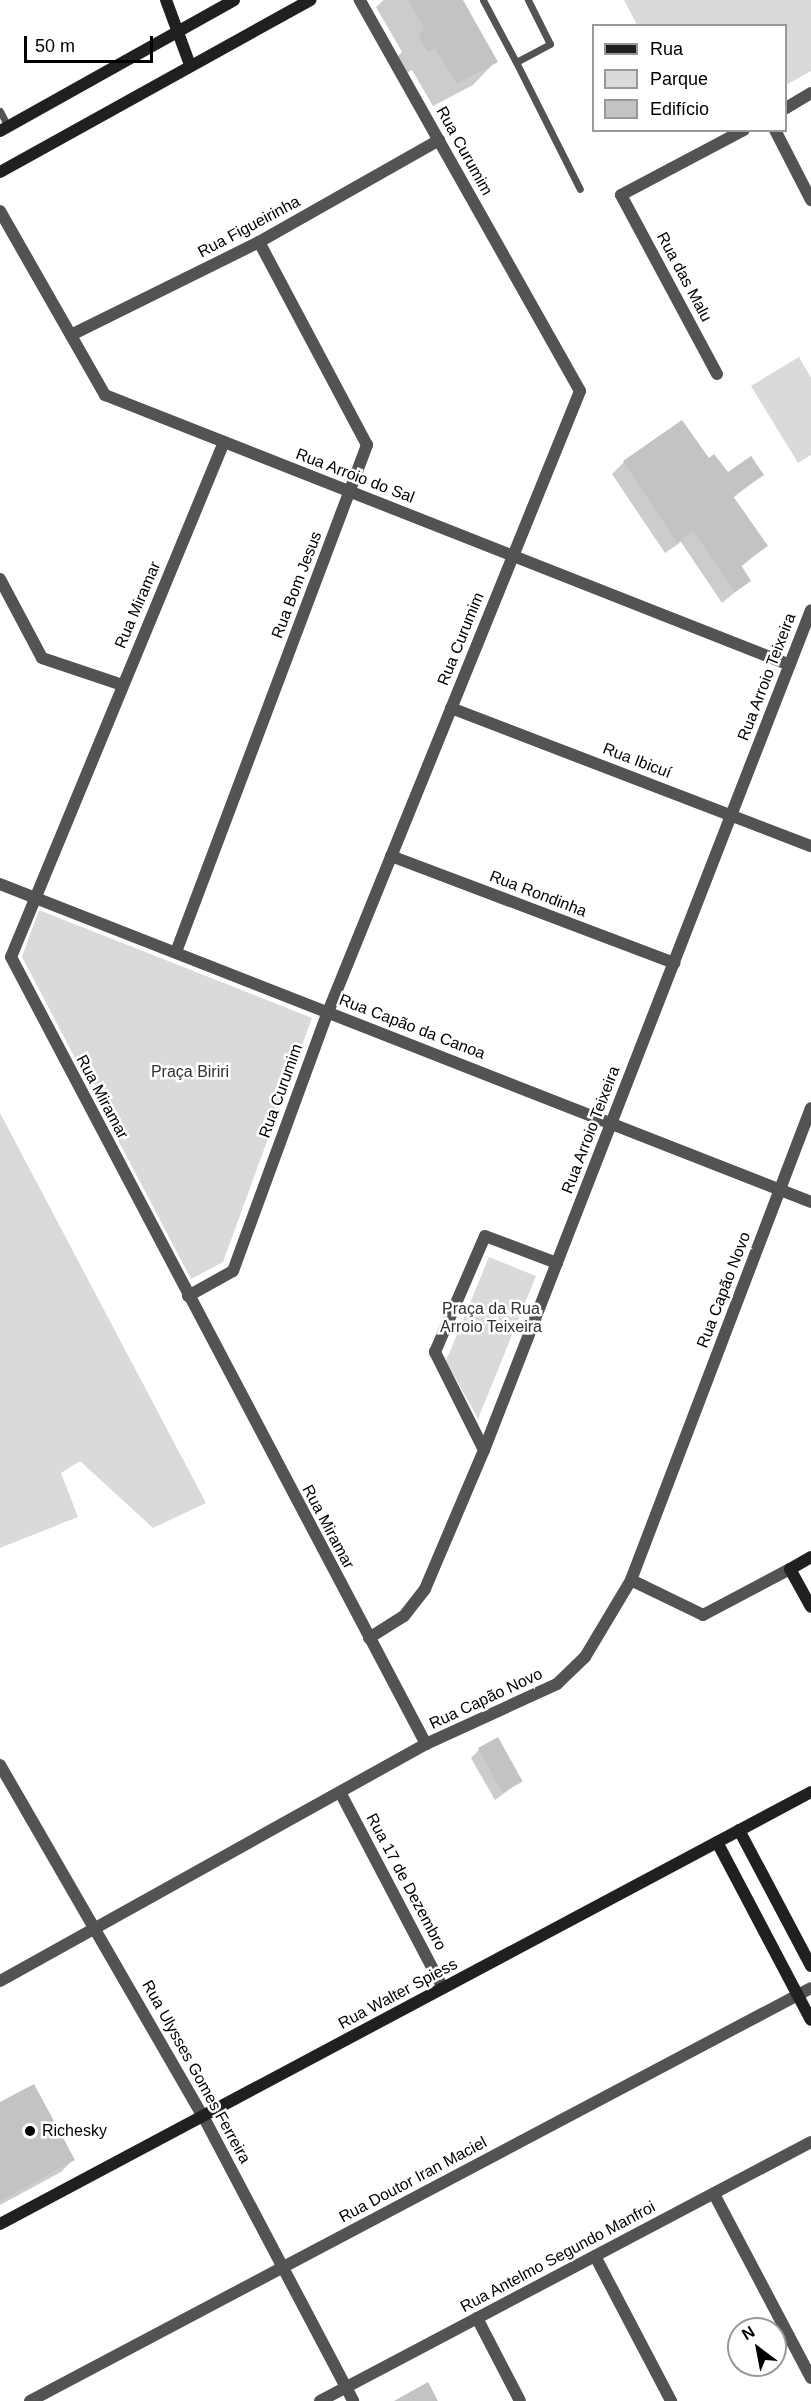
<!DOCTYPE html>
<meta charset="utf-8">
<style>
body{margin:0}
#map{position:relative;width:811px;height:2401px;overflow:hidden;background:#fff;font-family:Arial,sans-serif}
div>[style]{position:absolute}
.green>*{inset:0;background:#dadada}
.shadow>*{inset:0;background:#0003}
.building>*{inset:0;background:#c3c3c3;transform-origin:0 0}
.lane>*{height:7px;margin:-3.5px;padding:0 3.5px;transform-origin:3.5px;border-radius:3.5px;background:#535353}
.street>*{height:12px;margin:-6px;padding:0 6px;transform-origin:6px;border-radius:6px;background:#535353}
.secondary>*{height:12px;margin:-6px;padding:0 6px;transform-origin:6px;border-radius:6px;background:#202020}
.dots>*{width:16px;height:16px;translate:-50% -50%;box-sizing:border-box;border:3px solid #fff;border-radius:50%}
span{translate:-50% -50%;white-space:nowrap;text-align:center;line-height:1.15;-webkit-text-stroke:5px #fff;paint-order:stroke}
.street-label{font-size:16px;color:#000}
.park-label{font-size:16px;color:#313131}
.poi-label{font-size:16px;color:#000}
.left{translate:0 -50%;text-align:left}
.legend{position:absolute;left:592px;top:24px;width:195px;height:108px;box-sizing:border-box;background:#fff;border:2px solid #999;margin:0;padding:8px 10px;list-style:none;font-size:18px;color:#000}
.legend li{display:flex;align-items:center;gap:12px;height:30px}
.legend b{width:30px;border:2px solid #999}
.north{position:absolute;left:727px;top:2317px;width:60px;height:60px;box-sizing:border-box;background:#fff;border:2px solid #999;border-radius:50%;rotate:328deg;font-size:16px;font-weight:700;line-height:24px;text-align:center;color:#000}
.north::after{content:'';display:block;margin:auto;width:21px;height:27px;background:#000;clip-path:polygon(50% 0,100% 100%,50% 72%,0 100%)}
.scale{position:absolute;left:24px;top:36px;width:129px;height:27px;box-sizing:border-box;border:3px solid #000;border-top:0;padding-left:8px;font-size:18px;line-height:21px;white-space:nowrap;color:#000;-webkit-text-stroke:4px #fff;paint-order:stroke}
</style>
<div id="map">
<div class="green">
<i style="clip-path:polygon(624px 0,811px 0,811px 71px,786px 85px,786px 26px,637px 25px)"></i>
<i style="clip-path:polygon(799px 357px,811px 378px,811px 455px,798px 463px,751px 386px)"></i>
<i style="clip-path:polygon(39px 910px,312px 1018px,223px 1262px,191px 1279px,22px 957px)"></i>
<i style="clip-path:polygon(0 1113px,206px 1503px,153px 1528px,80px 1461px,61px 1473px,78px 1517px,0 1548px)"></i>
<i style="clip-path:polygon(489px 1257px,536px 1276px,478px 1419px,446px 1361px)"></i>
</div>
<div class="shadow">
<i style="clip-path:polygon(384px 0,461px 0,496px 61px,473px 85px,433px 106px,412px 70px,405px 74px,396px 58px,402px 52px,376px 7px)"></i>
<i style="clip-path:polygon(708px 460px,727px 475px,762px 475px,733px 498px,766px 546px,741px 567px,750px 580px,722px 603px,681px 542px,665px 553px,612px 474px,624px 462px)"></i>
<i style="clip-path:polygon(479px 1750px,521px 1781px,495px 1800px,471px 1758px)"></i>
<i style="clip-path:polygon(0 2104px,73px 2160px,61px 2172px,0 2205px)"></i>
</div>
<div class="building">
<i style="clip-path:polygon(408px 0,463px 0,498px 62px,457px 84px,435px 48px,428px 52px,418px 34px,425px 30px)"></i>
<i style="clip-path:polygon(682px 420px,709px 458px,714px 454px,728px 472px,751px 456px,764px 475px,733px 496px,768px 546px,741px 565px,751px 581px,735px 592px,693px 531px,677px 542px,623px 461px)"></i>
<i style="left:498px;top:1737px;width:51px;height:23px;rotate:61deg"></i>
<i style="clip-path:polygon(34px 2084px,75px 2160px,0 2201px,0 2102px)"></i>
<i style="clip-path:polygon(428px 2382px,438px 2401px,394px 2401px)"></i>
</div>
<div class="lane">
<i style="left:483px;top:0;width:70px;rotate:62deg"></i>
<i style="left:528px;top:0;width:49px;rotate:63.4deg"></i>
<i style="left:550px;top:44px;width:38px;rotate:152deg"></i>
<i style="left:516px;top:62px;width:142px;rotate:63.3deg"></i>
<i style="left:0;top:111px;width:18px;rotate:63deg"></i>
</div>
<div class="street">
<i style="left:786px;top:108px;width:29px;rotate:-31deg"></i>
<i style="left:775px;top:130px;width:79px;rotate:62.8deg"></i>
<i style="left:0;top:211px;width:212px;rotate:60.3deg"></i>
<i style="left:105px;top:395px;width:736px;rotate:21.51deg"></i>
<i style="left:71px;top:335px;width:210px;rotate:-26.3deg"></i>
<i style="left:259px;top:242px;width:207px;rotate:-29.5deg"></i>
<i style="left:717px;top:374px;width:203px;rotate:-118.2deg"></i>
<i style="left:621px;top:195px;width:139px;rotate:-27.9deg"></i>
<i style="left:224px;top:442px;width:557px;rotate:112.47deg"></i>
<i style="left:11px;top:957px;width:890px;rotate:62.2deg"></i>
<i style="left:0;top:579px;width:89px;rotate:62deg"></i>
<i style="left:42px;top:658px;width:84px;rotate:18.6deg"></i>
<i style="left:451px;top:708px;width:386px;rotate:21deg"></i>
<i style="left:391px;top:856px;width:303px;rotate:20.7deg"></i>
<i style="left:0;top:884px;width:871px;rotate:21.41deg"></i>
<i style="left:176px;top:952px;width:542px;rotate:-69.36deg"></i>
<i style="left:367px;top:445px;width:230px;rotate:-118deg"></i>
<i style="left:188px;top:1296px;width:51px;rotate:-29.1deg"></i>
<i style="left:233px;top:1271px;width:276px;rotate:-69.9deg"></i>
<i style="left:328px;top:1012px;width:670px;rotate:-67.91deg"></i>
<i style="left:580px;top:391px;width:449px;rotate:-119.4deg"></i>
<i style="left:484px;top:1450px;width:110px;rotate:-116.6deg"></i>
<i style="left:435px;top:1352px;width:126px;rotate:-66.7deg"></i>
<i style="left:485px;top:1236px;width:77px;rotate:20.6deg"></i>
<i style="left:631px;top:1580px;width:80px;rotate:25.9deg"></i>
<i style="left:703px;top:1615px;width:98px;rotate:-27.9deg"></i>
<i style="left:369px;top:1638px;width:41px;rotate:-32.2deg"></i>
<i style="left:404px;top:1616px;width:34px;rotate:-52deg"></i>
<i style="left:425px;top:1589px;width:151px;rotate:-67deg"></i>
<i style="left:484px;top:1450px;width:901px;rotate:-68.73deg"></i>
<i style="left:0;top:1765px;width:405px;rotate:60deg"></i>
<i style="left:203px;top:2116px;width:322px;rotate:62.2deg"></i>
<i style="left:340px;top:1792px;width:221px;rotate:62.3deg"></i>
<i style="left:0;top:1981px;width:487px;rotate:-29.1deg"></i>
<i style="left:426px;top:1744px;width:144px;rotate:-24.6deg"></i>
<i style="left:557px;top:1684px;width:39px;rotate:-44deg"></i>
<i style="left:585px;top:1657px;width:90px;rotate:-59.1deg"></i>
<i style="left:631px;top:1580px;width:505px;rotate:-69.13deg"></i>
<i style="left:714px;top:2194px;width:208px;rotate:62.2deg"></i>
<i style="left:595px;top:2256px;width:164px;rotate:62.3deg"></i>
<i style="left:477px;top:2318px;width:93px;rotate:62.6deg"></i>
<i style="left:30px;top:2401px;width:883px;rotate:-27.87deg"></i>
<i style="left:320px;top:2401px;width:555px;rotate:-27.81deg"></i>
</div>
<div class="secondary">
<i style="left:166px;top:0;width:69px;rotate:69.7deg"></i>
<i style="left:0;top:131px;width:268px;rotate:-29.2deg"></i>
<i style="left:0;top:172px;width:355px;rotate:-29deg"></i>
<i style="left:811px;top:1557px;width:24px;rotate:150deg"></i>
<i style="left:790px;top:1569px;width:43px;rotate:61.1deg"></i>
<i style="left:739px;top:1830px;width:154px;rotate:62.1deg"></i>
<i style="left:717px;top:1842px;width:201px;rotate:62.2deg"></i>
<i style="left:0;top:2224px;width:919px;rotate:-28.04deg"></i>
</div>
<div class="dots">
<i style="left:30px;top:2131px;background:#000"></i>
</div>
<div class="street-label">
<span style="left:464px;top:151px;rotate:61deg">Rua Curumim</span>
<span style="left:249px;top:227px;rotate:-28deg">Rua Figueirinha</span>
<span style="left:684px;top:277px;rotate:62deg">Rua das Malu</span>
<span style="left:355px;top:476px;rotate:21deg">Rua Arroio do Sal</span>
<span style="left:297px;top:585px;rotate:-69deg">Rua Bom Jesus</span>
<span style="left:138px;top:605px;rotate:-67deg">Rua Miramar</span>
<span style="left:461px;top:639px;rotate:-68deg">Rua Curumim</span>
<span style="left:767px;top:677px;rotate:-69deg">Rua Arroio Teixeira</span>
<span style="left:637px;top:761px;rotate:21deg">Rua Ibicuí</span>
<span style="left:538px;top:894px;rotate:21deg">Rua Rondinha</span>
<span style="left:412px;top:1027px;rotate:21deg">Rua Capão da Canoa</span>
<span style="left:281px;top:1091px;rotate:-70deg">Rua Curumim</span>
<span style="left:102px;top:1097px;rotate:62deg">Rua Miramar</span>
<span style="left:591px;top:1130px;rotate:-69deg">Rua Arroio Teixeira</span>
<span style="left:724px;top:1290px;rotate:-69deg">Rua Capão Novo</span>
<span style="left:328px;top:1527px;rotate:62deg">Rua Miramar</span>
<span style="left:486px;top:1699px;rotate:-25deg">Rua Capão Novo</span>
<span style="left:406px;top:1882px;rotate:62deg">Rua 17 de Dezembro</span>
<span style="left:398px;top:1994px;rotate:-28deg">Rua Walter Spiess</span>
<span style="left:196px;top:2072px;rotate:61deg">Rua Ulysses Gomes Ferreira</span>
<span style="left:413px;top:2180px;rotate:-28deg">Rua Doutor Iran Maciel</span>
<span style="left:558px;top:2257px;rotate:-28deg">Rua Antelmo Segundo Manfroi</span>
</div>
<div class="park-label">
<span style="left:190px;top:1072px">Praça Biriri</span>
<span style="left:491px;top:1318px">Praça da Rua<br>Arroio Teixeira</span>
</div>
<div class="poi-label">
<span class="left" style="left:42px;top:2131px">Richesky</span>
</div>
<ul class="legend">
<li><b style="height:8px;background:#202020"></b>Rua</li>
<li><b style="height:16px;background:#dadada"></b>Parque</li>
<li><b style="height:16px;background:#c3c3c3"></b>Edifício</li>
</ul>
<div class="north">N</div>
<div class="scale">50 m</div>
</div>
